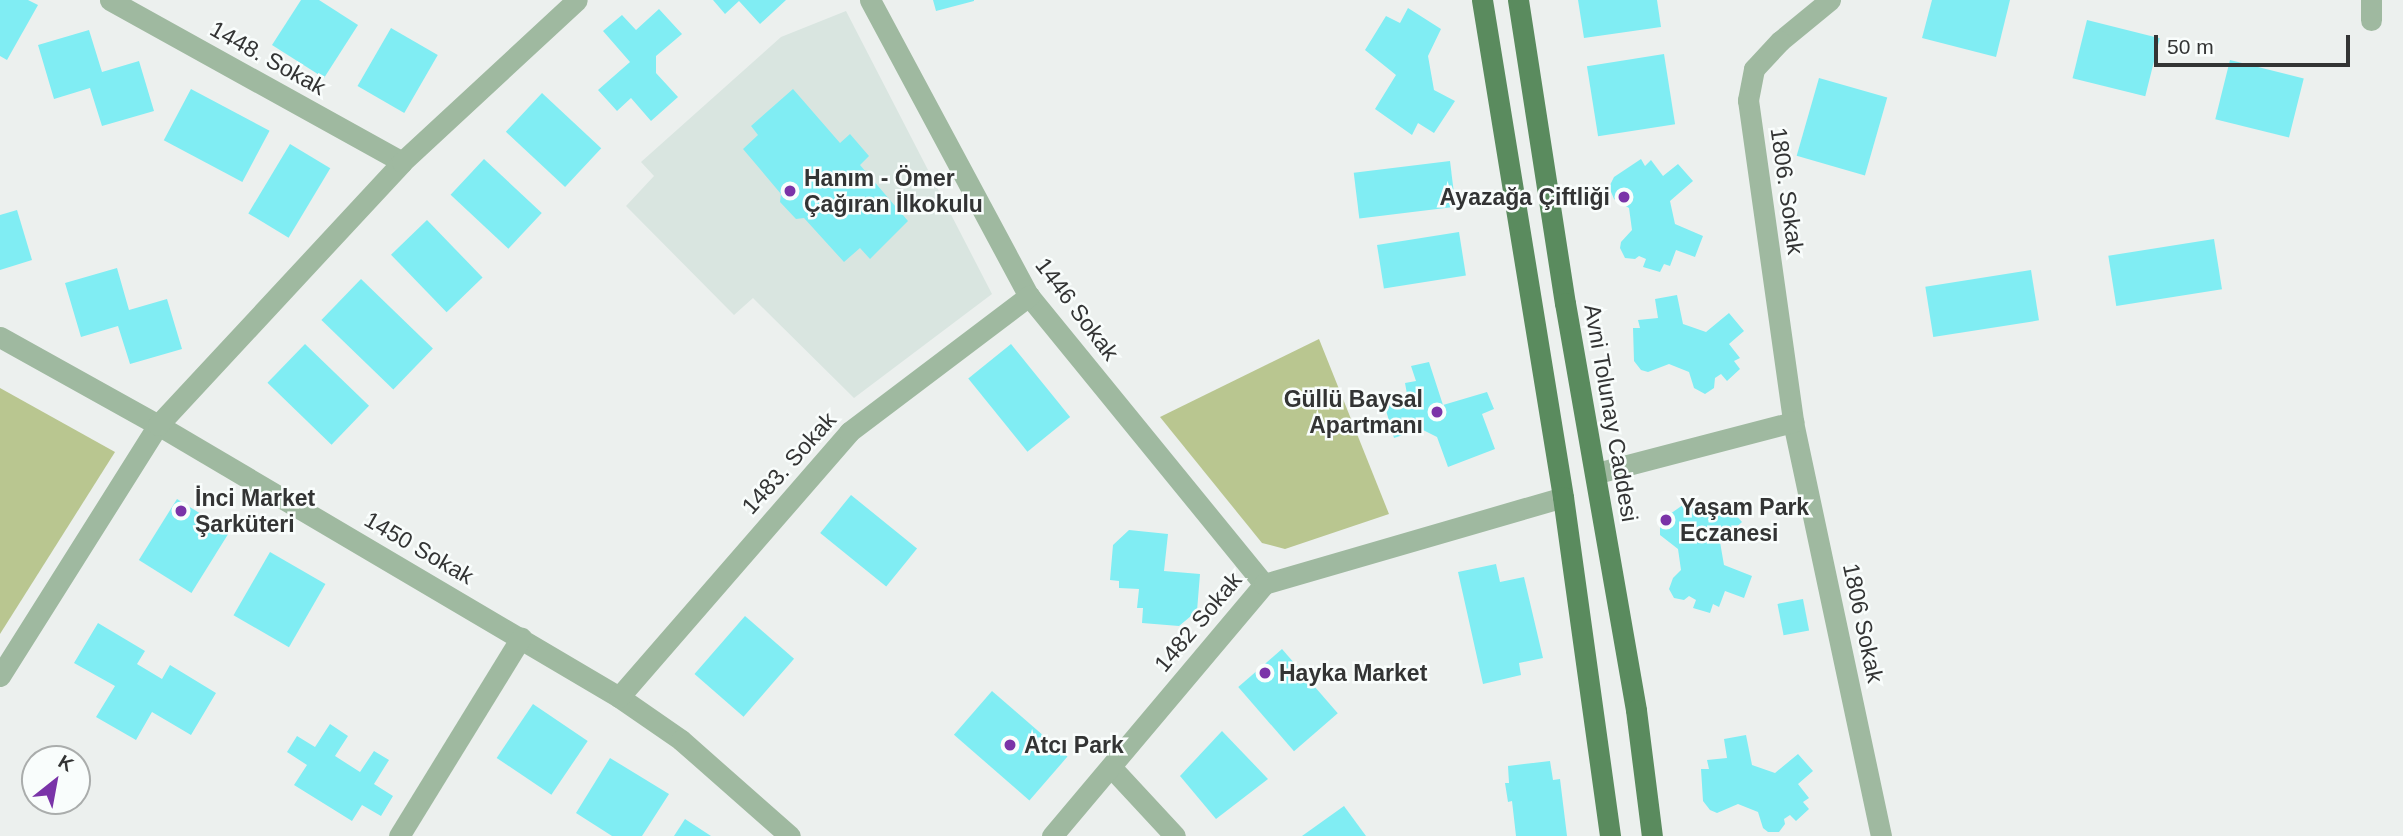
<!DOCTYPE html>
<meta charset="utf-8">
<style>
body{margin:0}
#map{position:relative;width:2403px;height:836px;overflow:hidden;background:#ecf0ee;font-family:Helvetica,sans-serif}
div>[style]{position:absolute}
.built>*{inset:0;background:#d9e5e0}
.green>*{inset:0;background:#b9c690}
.building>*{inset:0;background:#80edf3;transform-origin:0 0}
.minor>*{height:21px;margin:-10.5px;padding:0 10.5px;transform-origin:10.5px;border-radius:10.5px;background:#9fb9a0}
.major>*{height:21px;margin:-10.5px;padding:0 10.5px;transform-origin:10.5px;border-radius:10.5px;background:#5a8b5e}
.dots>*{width:19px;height:19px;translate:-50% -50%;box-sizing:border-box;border:4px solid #f9fdfc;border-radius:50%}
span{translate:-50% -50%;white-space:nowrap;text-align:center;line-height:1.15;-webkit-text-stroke:5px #f9fdfc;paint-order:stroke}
.street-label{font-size:23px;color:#333434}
.poi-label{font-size:23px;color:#333434;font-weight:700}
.left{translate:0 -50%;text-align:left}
.right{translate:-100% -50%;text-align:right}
.north{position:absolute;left:21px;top:745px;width:70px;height:70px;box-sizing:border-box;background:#f9fdfc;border:2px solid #aaadac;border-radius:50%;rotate:31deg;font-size:19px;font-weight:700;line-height:28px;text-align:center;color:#333434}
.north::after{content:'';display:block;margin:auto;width:24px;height:32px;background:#7a34a8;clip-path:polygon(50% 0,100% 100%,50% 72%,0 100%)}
.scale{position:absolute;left:2154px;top:35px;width:196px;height:32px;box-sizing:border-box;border:4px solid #333434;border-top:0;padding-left:9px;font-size:21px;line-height:24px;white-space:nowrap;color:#333434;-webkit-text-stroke:5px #f9fdfc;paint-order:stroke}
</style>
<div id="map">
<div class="built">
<i style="clip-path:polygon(846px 11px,992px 294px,854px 398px,753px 298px,734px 315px,626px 206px,654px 176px,641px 162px,781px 37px)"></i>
</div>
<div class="green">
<i style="clip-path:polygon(1319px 339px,1389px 514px,1285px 549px,1262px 543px,1160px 417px)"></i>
<i style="clip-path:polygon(0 388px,115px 452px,0 634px)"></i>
</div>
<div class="building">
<i style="clip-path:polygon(0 0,28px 0,38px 5px,7px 60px,0 56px)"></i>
<i style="clip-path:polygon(301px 0,319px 0,358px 25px,324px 78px,272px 45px)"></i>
<i style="clip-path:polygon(713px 0,786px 0,760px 24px,739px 1px,725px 14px)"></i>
<i style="clip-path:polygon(933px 0,974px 0,974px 1px,936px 11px)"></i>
<i style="clip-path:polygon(1578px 0,1657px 0,1661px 27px,1584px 38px)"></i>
<i style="clip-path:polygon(1932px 0,2010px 0,1996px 57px,1922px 38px)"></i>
<i style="clip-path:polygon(1408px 8px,1441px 29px,1428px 56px,1434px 90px,1455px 101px,1434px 133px,1418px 123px,1412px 135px,1375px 109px,1396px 75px,1365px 50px,1386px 16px,1400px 23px)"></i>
<i style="clip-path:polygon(659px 9px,682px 34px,656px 56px,656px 73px,678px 97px,651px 121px,631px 98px,617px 111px,598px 90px,630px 62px,603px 31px,622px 15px,636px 30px)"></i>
<i style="left:2087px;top:20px;width:75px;height:60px;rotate:14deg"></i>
<i style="left:391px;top:28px;width:54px;height:67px;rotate:30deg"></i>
<i style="clip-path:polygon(89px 30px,102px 72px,139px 61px,154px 111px,102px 126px,90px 88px,54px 99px,38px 45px)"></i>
<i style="left:1664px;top:54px;width:71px;height:78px;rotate:81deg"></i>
<i style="left:2230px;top:60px;width:76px;height:61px;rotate:14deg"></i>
<i style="left:1819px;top:78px;width:71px;height:81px;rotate:16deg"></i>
<i style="left:191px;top:89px;width:89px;height:58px;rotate:28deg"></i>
<i style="clip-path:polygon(793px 89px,840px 143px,850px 134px,869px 156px,860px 165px,908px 221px,870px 259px,860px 248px,844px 262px,804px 218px,796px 219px,780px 202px,781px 194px,743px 149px,758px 135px,751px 126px)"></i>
<i style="left:542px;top:93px;width:81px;height:53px;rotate:43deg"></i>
<i style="left:290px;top:144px;width:47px;height:81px;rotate:31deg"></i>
<i style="left:484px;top:159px;width:79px;height:49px;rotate:43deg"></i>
<i style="clip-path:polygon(1641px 159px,1645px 166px,1651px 160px,1663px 176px,1678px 164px,1693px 181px,1670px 201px,1675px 224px,1703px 236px,1695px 257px,1676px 250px,1670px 266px,1664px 264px,1660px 272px,1643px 267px,1646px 259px,1639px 256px,1635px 259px,1625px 258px,1620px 248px,1621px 242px,1632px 230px,1629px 208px,1614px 199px,1609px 187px,1614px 177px)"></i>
<i style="left:1450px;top:161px;width:46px;height:97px;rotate:83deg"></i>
<i style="clip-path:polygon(17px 210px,32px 260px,0 270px,0 215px)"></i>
<i style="left:427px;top:220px;width:80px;height:50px;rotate:46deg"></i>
<i style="left:1459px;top:232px;width:44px;height:83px;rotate:81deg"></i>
<i style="left:2214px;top:239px;width:51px;height:107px;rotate:81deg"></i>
<i style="clip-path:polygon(117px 268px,129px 310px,167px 299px,182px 349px,130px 364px,118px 326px,81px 337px,65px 283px)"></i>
<i style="left:2031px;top:270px;width:51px;height:107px;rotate:81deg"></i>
<i style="left:361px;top:279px;width:100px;height:57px;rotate:44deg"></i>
<i style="clip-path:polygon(1677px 295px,1683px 324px,1706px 332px,1729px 313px,1744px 331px,1729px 344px,1740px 358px,1734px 361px,1740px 369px,1727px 381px,1721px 374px,1715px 378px,1714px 388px,1705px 394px,1694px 388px,1689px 372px,1669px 364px,1648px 372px,1641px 370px,1634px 361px,1633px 328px,1640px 328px,1638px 320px,1658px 318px,1655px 299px)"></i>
<i style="left:305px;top:344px;width:89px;height:54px;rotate:44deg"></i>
<i style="left:1011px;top:344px;width:94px;height:55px;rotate:51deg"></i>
<i style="clip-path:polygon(1429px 362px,1443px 405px,1487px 392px,1494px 409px,1482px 414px,1495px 449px,1448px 467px,1437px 437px,1421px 429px,1394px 438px,1383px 400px,1407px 394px,1405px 383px,1416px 381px,1411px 366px)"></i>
<i style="left:851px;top:495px;width:85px;height:49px;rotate:39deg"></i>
<i style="left:177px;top:499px;width:62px;height:72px;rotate:32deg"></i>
<i style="clip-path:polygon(1690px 500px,1695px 506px,1700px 500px,1712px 516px,1727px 505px,1742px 522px,1720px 542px,1724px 565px,1752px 576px,1744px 598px,1725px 591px,1719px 607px,1713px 604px,1710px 613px,1693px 608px,1696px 600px,1689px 596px,1684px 600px,1674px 598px,1669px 589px,1673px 578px,1681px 570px,1678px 549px,1660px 535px,1660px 521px)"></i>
<i style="clip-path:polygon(1129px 530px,1168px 534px,1164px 571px,1200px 574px,1197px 611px,1179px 626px,1142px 623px,1143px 608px,1137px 608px,1139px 589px,1119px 588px,1119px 581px,1110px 580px,1113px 545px)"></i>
<i style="left:270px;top:552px;width:64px;height:73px;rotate:30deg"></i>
<i style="clip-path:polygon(1496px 564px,1500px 582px,1524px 577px,1543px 658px,1519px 663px,1521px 675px,1483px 684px,1458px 572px)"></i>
<i style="left:1803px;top:599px;width:32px;height:26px;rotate:79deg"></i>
<i style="left:745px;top:616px;width:65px;height:77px;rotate:41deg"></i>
<i style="clip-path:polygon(98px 623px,145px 651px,137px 664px,162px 679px,170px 665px,216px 693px,191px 735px,152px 712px,136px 740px,96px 717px,115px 686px,74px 663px)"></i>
<i style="left:1282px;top:649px;width:85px;height:58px;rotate:49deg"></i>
<i style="left:992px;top:691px;width:100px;height:58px;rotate:41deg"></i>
<i style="left:533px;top:704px;width:66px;height:65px;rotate:34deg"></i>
<i style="clip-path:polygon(330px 724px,348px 736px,335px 756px,360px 772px,374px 751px,389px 760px,374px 784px,393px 796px,381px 816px,362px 805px,352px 821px,294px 785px,307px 765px,287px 752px,297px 736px,315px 747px)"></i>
<i style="clip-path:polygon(1222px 731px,1268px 779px,1216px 819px,1180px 776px)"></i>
<i style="clip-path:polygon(1746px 735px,1752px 765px,1775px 773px,1798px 754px,1813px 771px,1798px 784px,1809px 798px,1803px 802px,1809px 809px,1796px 821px,1790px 815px,1784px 819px,1785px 824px,1779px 832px,1768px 832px,1763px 828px,1758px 812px,1738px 804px,1717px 813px,1710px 810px,1703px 801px,1701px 769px,1709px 769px,1707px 760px,1727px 758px,1724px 739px)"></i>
<i style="clip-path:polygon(610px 758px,669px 794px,642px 836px,612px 836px,576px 813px)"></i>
<i style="clip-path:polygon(1550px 761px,1553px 780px,1560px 779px,1567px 836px,1516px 836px,1512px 801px,1508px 802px,1505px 783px,1509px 783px,1508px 766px)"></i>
<i style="clip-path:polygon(1344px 806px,1366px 836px,1302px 836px)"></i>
<i style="clip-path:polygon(685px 819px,711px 836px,674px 836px)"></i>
</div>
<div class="minor">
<i style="left:110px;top:0;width:334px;rotate:29deg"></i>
<i style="left:870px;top:0;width:336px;rotate:61.8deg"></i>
<i style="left:1029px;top:296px;width:372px;rotate:50.8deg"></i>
<i style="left:1830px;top:0;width:65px;rotate:140.6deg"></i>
<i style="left:1780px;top:41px;width:38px;rotate:133deg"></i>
<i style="left:1754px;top:69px;width:32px;rotate:101deg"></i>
<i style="left:1748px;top:100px;width:325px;rotate:82deg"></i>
<i style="left:1793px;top:422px;width:423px;rotate:78deg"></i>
<i style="left:2371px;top:0;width:20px;rotate:90deg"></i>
<i style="left:0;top:337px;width:181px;rotate:29.1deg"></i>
<i style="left:158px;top:425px;width:535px;rotate:30.54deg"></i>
<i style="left:619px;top:697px;width:75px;rotate:34.7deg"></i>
<i style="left:681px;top:740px;width:145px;rotate:41.4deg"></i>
<i style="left:1597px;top:473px;width:203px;rotate:-14.6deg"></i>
<i style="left:0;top:676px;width:297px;rotate:-57.8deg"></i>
<i style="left:158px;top:425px;width:359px;rotate:-47.1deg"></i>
<i style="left:402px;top:162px;width:238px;rotate:-42.8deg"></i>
<i style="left:619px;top:697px;width:351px;rotate:-49deg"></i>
<i style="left:849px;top:432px;width:226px;rotate:-37.1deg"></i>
<i style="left:1111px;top:767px;width:94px;rotate:47.2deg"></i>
<i style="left:399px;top:836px;width:233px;rotate:-58.4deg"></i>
<i style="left:1052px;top:836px;width:329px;rotate:-49.9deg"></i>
<i style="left:1264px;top:584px;width:311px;rotate:-16.2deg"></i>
</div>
<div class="major">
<i style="left:1482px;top:0;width:504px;rotate:80.74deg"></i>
<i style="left:1563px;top:497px;width:342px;rotate:82.1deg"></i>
<i style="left:1518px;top:0;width:307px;rotate:81.2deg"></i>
<i style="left:1565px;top:303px;width:413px;rotate:80.1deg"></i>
<i style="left:1636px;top:710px;width:127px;rotate:82.8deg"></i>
</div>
<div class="dots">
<i style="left:790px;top:191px;background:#7a34a8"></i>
<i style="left:1624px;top:197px;background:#7a34a8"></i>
<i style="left:1437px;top:412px;background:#7a34a8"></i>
<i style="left:181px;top:511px;background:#7a34a8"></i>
<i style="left:1666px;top:520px;background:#7a34a8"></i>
<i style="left:1265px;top:673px;background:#7a34a8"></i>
<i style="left:1010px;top:745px;background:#7a34a8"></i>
</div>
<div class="street-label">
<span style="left:268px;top:58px;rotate:29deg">1448. Sokak</span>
<span style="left:1787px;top:191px;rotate:82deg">1806. Sokak</span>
<span style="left:1077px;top:309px;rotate:53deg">1446 Sokak</span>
<span style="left:1611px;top:413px;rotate:80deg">Avni Tolunay Caddesi</span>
<span style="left:789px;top:463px;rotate:-48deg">1483. Sokak</span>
<span style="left:419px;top:548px;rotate:30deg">1450 Sokak</span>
<span style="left:1198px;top:622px;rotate:-50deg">1482 Sokak</span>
<span style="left:1863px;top:623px;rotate:78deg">1806 Sokak</span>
</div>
<div class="poi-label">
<span class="left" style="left:804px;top:191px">Hanım - Ömer<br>Çağıran İlkokulu</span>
<span class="right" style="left:1610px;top:197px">Ayazağa Çiftliği</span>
<span class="right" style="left:1423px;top:412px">Güllü Baysal<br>Apartmanı</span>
<span class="left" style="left:195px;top:511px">İnci Market<br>Şarküteri</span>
<span class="left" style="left:1680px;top:520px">Yaşam Park<br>Eczanesi</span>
<span class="left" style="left:1279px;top:673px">Hayka Market</span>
<span class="left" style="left:1024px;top:745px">Atcı Park</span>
</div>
<div class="north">K</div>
<div class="scale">50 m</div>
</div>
